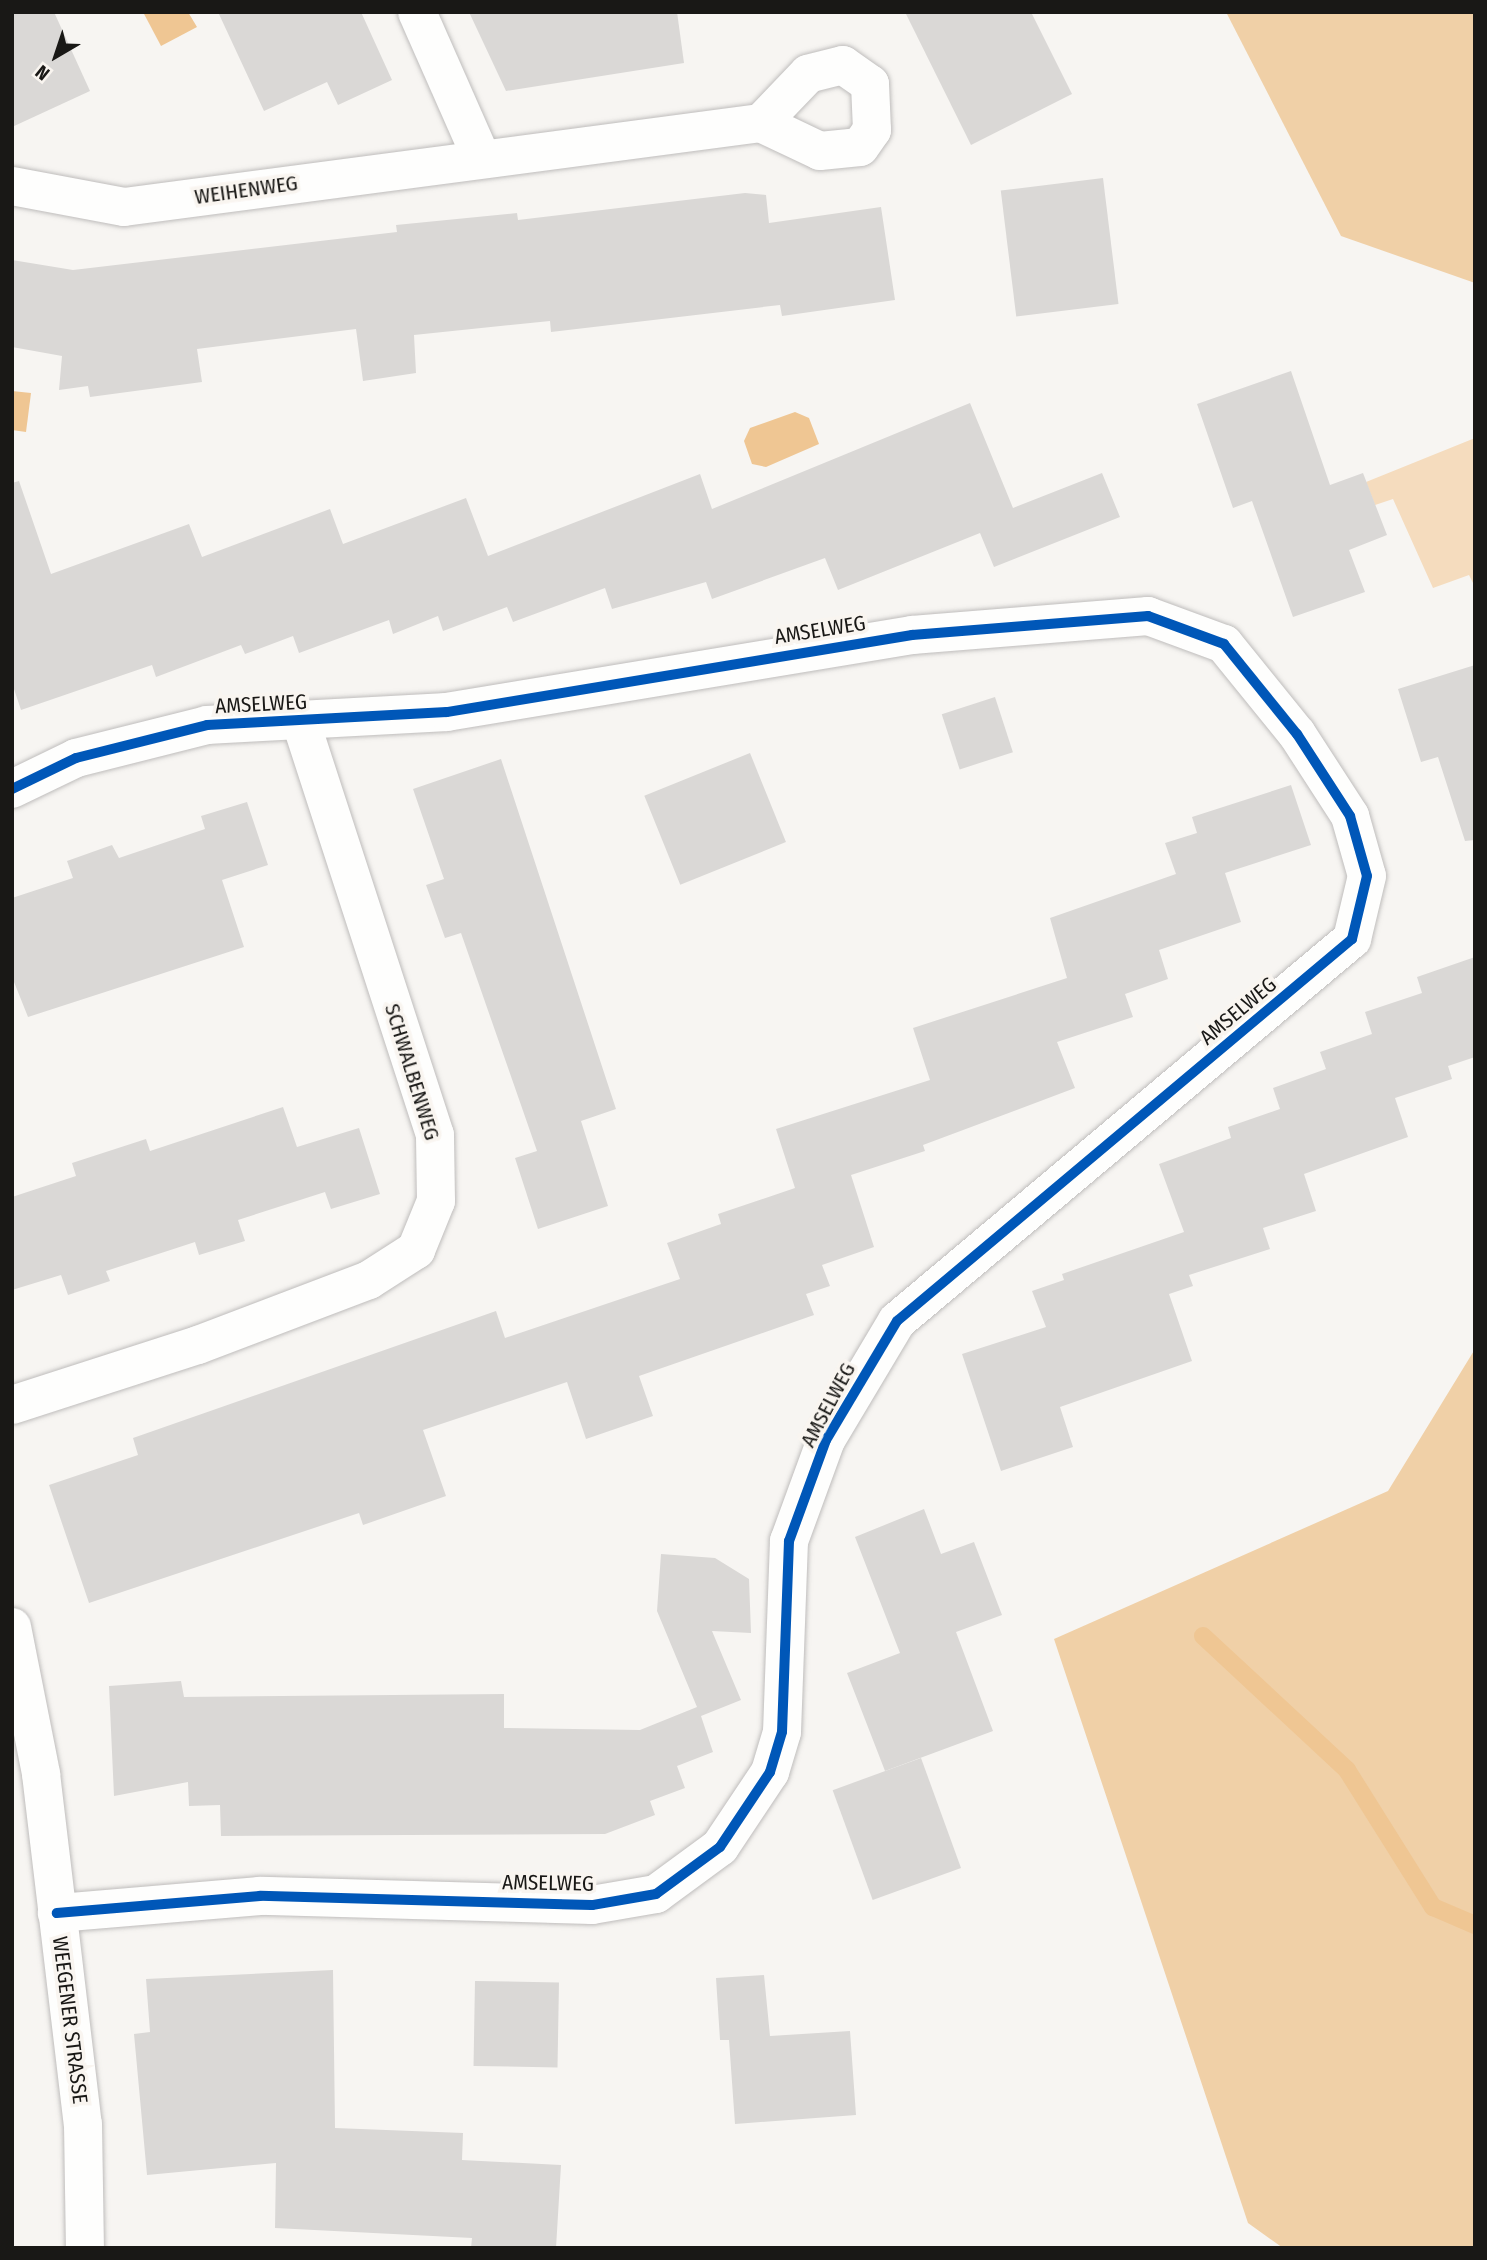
<!DOCTYPE html>
<style>
body{margin:0}
#map{position:relative;width:1487px;height:2260px;overflow:hidden;background:#f7f5f2;font-family:"Fira Sans Condensed",sans-serif}
div>[style]{position:absolute}
.green>*{inset:0;background:#f5dcbe}
.forest>*{inset:0;background:#f0d0a7}
.water>*{inset:0;background:#efc693}
.stream>*{height:18px;margin:-9px;padding:0 9px;transform-origin:9px;border-radius:9px;background:#efc693}
.building>*{inset:0;background:#dad8d6;transform-origin:0 0}
.roads{filter:drop-shadow(0 0 2px #bfbdbc) drop-shadow(0 0 2px #bfbdbc)}
.street>*{height:38px;margin:-19px;padding:0 19px;transform-origin:19px;border-radius:19px;background:#fefefd}
.cycleway>*{height:10px;margin:-5px;padding:0 5px;transform-origin:5px;border-radius:5px;background:#0057b8}
span{translate:-50% -50%;white-space:nowrap;text-align:center;line-height:1.15;-webkit-text-stroke:7px #f9f5f0;paint-order:stroke}
.street-label{font-size:21px;color:#191816}
.frame{position:absolute;inset:0;border:14px solid #191816;pointer-events:none}
.north{position:absolute;left:21px;top:21px;width:70px;height:70px;-webkit-text-stroke:5px #f9f5f0;paint-order:stroke;rotate:219deg;font-size:19px;font-weight:700;line-height:28px;text-align:center;color:#191816}
.north::after{content:'';display:block;margin:auto;width:24px;height:32px;background:#191816;clip-path:polygon(50% 0,100% 100%,50% 72%,0 100%)}
</style>
<div id="map">
<div class="green">
<i style="clip-path:polygon(1475px 438px,1475px 587px,1469px 575px,1433px 588px,1393px 499px,1375px 505px,1366px 482px)"></i>
</div>
<div class="forest">
<i style="clip-path:polygon(1226px 12px,1475px 12px,1475px 283px,1341px 236px)"></i>
<i style="clip-path:polygon(1475px 1349px,1475px 2248px,1283px 2248px,1248px 2223px,1054px 1639px,1388px 1491px)"></i>
</div>
<div class="water">
<i style="clip-path:polygon(143px 12px,188px 12px,197px 27px,161px 46px)"></i>
<i style="clip-path:polygon(12px 391px,31px 393px,26px 432px,12px 430px)"></i>
<i style="clip-path:polygon(795px 412px,809px 418px,819px 444px,766px 467px,752px 464px,744px 441px,750px 428px)"></i>
</div>
<div class="stream">
<i style="left:1203px;top:1636px;width:197px;rotate:42.9deg"></i>
<i style="left:1347px;top:1770px;width:162px;rotate:57.9deg"></i>
<i style="left:1433px;top:1907px;width:46px;rotate:23.2deg"></i>
</div>
<div class="building">
<i style="clip-path:polygon(12px 12px,54px 12px,90px 91px,12px 127px)"></i>
<i style="clip-path:polygon(218px 12px,361px 12px,392px 80px,338px 105px,327px 82px,264px 111px)"></i>
<i style="clip-path:polygon(469px 12px,677px 12px,684px 63px,506px 91px)"></i>
<i style="clip-path:polygon(905px 12px,1031px 12px,1072px 94px,971px 145px)"></i>
<i style="left:1103px;top:178px;width:127px;height:103px;rotate:83deg"></i>
<i style="clip-path:polygon(745px 193px,766px 195px,769px 223px,881px 207px,895px 300px,782px 316px,780px 305px,551px 332px,550px 321px,414px 335px,416px 373px,363px 381px,356px 329px,197px 349px,202px 382px,90px 397px,88px 386px,59px 390px,62px 356px,12px 347px,12px 260px,73px 270px,397px 232px,396px 225px,517px 213px,518px 220px)"></i>
<i style="clip-path:polygon(1291px 371px,1330px 485px,1363px 473px,1387px 535px,1349px 550px,1365px 592px,1293px 617px,1252px 501px,1233px 508px,1197px 404px)"></i>
<i style="clip-path:polygon(970px 403px,1013px 508px,1102px 473px,1120px 517px,994px 567px,980px 533px,838px 590px,825px 558px,712px 599px,706px 582px,612px 609px,605px 588px,513px 622px,507px 607px,443px 631px,438px 616px,393px 634px,389px 620px,299px 653px,293px 636px,245px 654px,241px 645px,156px 677px,152px 665px,21px 710px,12px 683px,12px 483px,19px 481px,51px 574px,189px 524px,202px 557px,330px 509px,343px 544px,466px 498px,488px 556px,700px 474px,712px 509px)"></i>
<i style="clip-path:polygon(1475px 665px,1475px 840px,1465px 841px,1438px 757px,1421px 762px,1398px 689px)"></i>
<i style="left:995px;top:697px;width:58px;height:56px;rotate:72deg"></i>
<i style="left:750px;top:753px;width:96px;height:114px;rotate:68deg"></i>
<i style="clip-path:polygon(501px 759px,616px 1109px,581px 1121px,608px 1206px,538px 1229px,515px 1158px,537px 1151px,461px 933px,445px 938px,426px 885px,444px 879px,413px 789px)"></i>
<i style="clip-path:polygon(1291px 785px,1311px 845px,1225px 873px,1241px 922px,1159px 950px,1168px 979px,1125px 994px,1133px 1017px,1057px 1042px,1075px 1088px,923px 1145px,925px 1151px,851px 1175px,874px 1247px,822px 1265px,830px 1286px,806px 1294px,814px 1315px,639px 1376px,653px 1416px,586px 1439px,567px 1382px,423px 1430px,446px 1496px,363px 1525px,359px 1513px,89px 1603px,49px 1485px,138px 1455px,133px 1438px,496px 1311px,505px 1338px,680px 1279px,667px 1243px,721px 1224px,718px 1214px,795px 1188px,776px 1129px,930px 1080px,913px 1028px,1067px 978px,1050px 918px,1176px 874px,1165px 843px,1197px 833px,1192px 817px)"></i>
<i style="clip-path:polygon(247px 802px,268px 865px,222px 880px,244px 947px,28px 1017px,12px 977px,12px 898px,73px 878px,67px 861px,112px 845px,119px 858px,205px 829px,201px 816px)"></i>
<i style="clip-path:polygon(1475px 957px,1475px 1057px,1448px 1066px,1452px 1079px,1395px 1098px,1408px 1137px,1304px 1174px,1316px 1211px,1263px 1228px,1270px 1249px,1189px 1275px,1193px 1286px,1169px 1294px,1192px 1361px,1060px 1407px,1073px 1447px,1001px 1471px,962px 1354px,1046px 1327px,1032px 1291px,1064px 1280px,1062px 1274px,1184px 1232px,1159px 1164px,1231px 1138px,1228px 1127px,1280px 1109px,1273px 1088px,1326px 1069px,1320px 1052px,1372px 1034px,1365px 1012px,1422px 993px,1417px 977px)"></i>
<i style="clip-path:polygon(283px 1107px,297px 1147px,359px 1128px,380px 1194px,331px 1209px,325px 1192px,238px 1220px,245px 1241px,199px 1255px,195px 1242px,106px 1271px,110px 1281px,68px 1295px,61px 1275px,12px 1290px,12px 1197px,76px 1176px,72px 1163px,146px 1139px,150px 1151px)"></i>
<i style="clip-path:polygon(924px 1509px,941px 1554px,974px 1542px,1002px 1615px,956px 1632px,993px 1731px,885px 1771px,847px 1673px,900px 1653px,855px 1537px)"></i>
<i style="clip-path:polygon(661px 1554px,715px 1558px,749px 1579px,751px 1633px,712px 1631px,741px 1700px,701px 1716px,713px 1752px,677px 1766px,685px 1788px,650px 1801px,655px 1815px,605px 1834px,221px 1836px,220px 1805px,189px 1806px,188px 1782px,114px 1796px,109px 1686px,181px 1681px,184px 1697px,504px 1694px,504px 1728px,640px 1730px,697px 1707px,657px 1611px)"></i>
<i style="left:921px;top:1758px;width:117px;height:94px;rotate:70deg"></i>
<i style="clip-path:polygon(333px 1970px,335px 2128px,463px 2133px,462px 2160px,561px 2165px,556px 2248px,471px 2248px,472px 2238px,275px 2228px,276px 2163px,147px 2175px,134px 2034px,150px 2032px,146px 1979px)"></i>
<i style="clip-path:polygon(764px 1975px,770px 2036px,850px 2031px,856px 2115px,735px 2124px,729px 2040px,720px 2040px,716px 1978px)"></i>
<i style="left:475px;top:1981px;width:84px;height:85px;rotate:1deg"></i>
</div>
<div class="roads">
<div class="street">
<i style="left:417px;top:12px;width:156px;rotate:66.2deg"></i>
<i style="left:12px;top:186px;width:114px;rotate:10.6deg"></i>
<i style="left:124px;top:207px;width:643px;rotate:-7.51deg"></i>
<i style="left:761px;top:123px;width:65px;rotate:25.4deg"></i>
<i style="left:820px;top:151px;width:40px;rotate:-5.7deg"></i>
<i style="left:860px;top:147px;width:21px;rotate:-55deg"></i>
<i style="left:872px;top:130px;width:46px;rotate:-92.5deg"></i>
<i style="left:870px;top:84px;width:33px;rotate:-145deg"></i>
<i style="left:843px;top:65px;width:36px;rotate:166deg"></i>
<i style="left:808px;top:74px;width:68px;rotate:133.8deg"></i>
<i style="left:12px;top:789px;width:71px;rotate:-25.8deg"></i>
<i style="left:76px;top:758px;width:135px;rotate:-14.1deg"></i>
<i style="left:207px;top:725px;width:240px;rotate:-3.1deg"></i>
<i style="left:447px;top:712px;width:471px;rotate:-9.4deg"></i>
<i style="left:912px;top:635px;width:237px;rotate:-4.6deg"></i>
<i style="left:1148px;top:616px;width:81px;rotate:20.2deg"></i>
<i style="left:1224px;top:644px;width:116px;rotate:51deg"></i>
<i style="left:1297px;top:734px;width:98px;rotate:57.1deg"></i>
<i style="left:1350px;top:816px;width:62px;rotate:74.2deg"></i>
<i style="left:1367px;top:876px;width:65px;rotate:103.4deg"></i>
<i style="left:1352px;top:939px;width:594px;rotate:139.98deg"></i>
<i style="left:897px;top:1321px;width:139px;rotate:120.8deg"></i>
<i style="left:826px;top:1440px;width:108px;rotate:110.1deg"></i>
<i style="left:789px;top:1541px;width:191px;rotate:92.1deg"></i>
<i style="left:782px;top:1732px;width:42px;rotate:106.7deg"></i>
<i style="left:770px;top:1772px;width:90px;rotate:123.7deg"></i>
<i style="left:720px;top:1847px;width:79px;rotate:143.7deg"></i>
<i style="left:656px;top:1894px;width:65px;rotate:170.2deg"></i>
<i style="left:592px;top:1905px;width:332px;rotate:-178.4deg"></i>
<i style="left:260px;top:1896px;width:204px;rotate:175.2deg"></i>
<i style="left:12px;top:1405px;width:195px;rotate:-17.9deg"></i>
<i style="left:198px;top:1345px;width:183px;rotate:-20.8deg"></i>
<i style="left:369px;top:1280px;width:56px;rotate:-32.6deg"></i>
<i style="left:416px;top:1250px;width:53px;rotate:-67.8deg"></i>
<i style="left:436px;top:1201px;width:66px;rotate:-90.9deg"></i>
<i style="left:435px;top:1135px;width:434px;rotate:-108deg"></i>
<i style="left:12px;top:1627px;width:150px;rotate:78.8deg"></i>
<i style="left:41px;top:1774px;width:353px;rotate:83.2deg"></i>
<i style="left:83px;top:2124px;width:124px;rotate:89.1deg"></i>
</div>
</div>
<div class="cycleway">
<i style="left:12px;top:789px;width:71px;rotate:-25.8deg"></i>
<i style="left:76px;top:758px;width:135px;rotate:-14.1deg"></i>
<i style="left:207px;top:725px;width:240px;rotate:-3.1deg"></i>
<i style="left:447px;top:712px;width:471px;rotate:-9.4deg"></i>
<i style="left:912px;top:635px;width:237px;rotate:-4.6deg"></i>
<i style="left:1148px;top:616px;width:81px;rotate:20.2deg"></i>
<i style="left:1224px;top:644px;width:116px;rotate:51deg"></i>
<i style="left:1297px;top:734px;width:98px;rotate:57.1deg"></i>
<i style="left:1350px;top:816px;width:62px;rotate:74.2deg"></i>
<i style="left:1367px;top:876px;width:65px;rotate:103.4deg"></i>
<i style="left:1352px;top:939px;width:594px;rotate:139.98deg"></i>
<i style="left:897px;top:1321px;width:139px;rotate:120.8deg"></i>
<i style="left:826px;top:1440px;width:108px;rotate:110.1deg"></i>
<i style="left:789px;top:1541px;width:191px;rotate:92.1deg"></i>
<i style="left:782px;top:1732px;width:42px;rotate:106.7deg"></i>
<i style="left:770px;top:1772px;width:90px;rotate:123.7deg"></i>
<i style="left:720px;top:1847px;width:79px;rotate:143.7deg"></i>
<i style="left:656px;top:1894px;width:65px;rotate:170.2deg"></i>
<i style="left:592px;top:1905px;width:332px;rotate:-178.4deg"></i>
<i style="left:260px;top:1896px;width:204px;rotate:175.2deg"></i>
</div>
<div class="street-label">
<span style="left:246px;top:190px;rotate:-8deg">WEIHENWEG</span>
<span style="left:820px;top:630px;rotate:-9deg">AMSELWEG</span>
<span style="left:261px;top:704px;rotate:-3deg">AMSELWEG</span>
<span style="left:1238px;top:1011px;rotate:-40deg">AMSELWEG</span>
<span style="left:412px;top:1072px;rotate:73deg">SCHWALBENWEG</span>
<span style="left:828px;top:1405px;rotate:-62deg">AMSELWEG</span>
<span style="left:548px;top:1883px;rotate:1deg">AMSELWEG</span>
<span style="left:70px;top:2020px;rotate:83deg">WEEGENER STRASSE</span>
</div>
<div class="frame"></div>
<div class="north">N</div>
</div>
